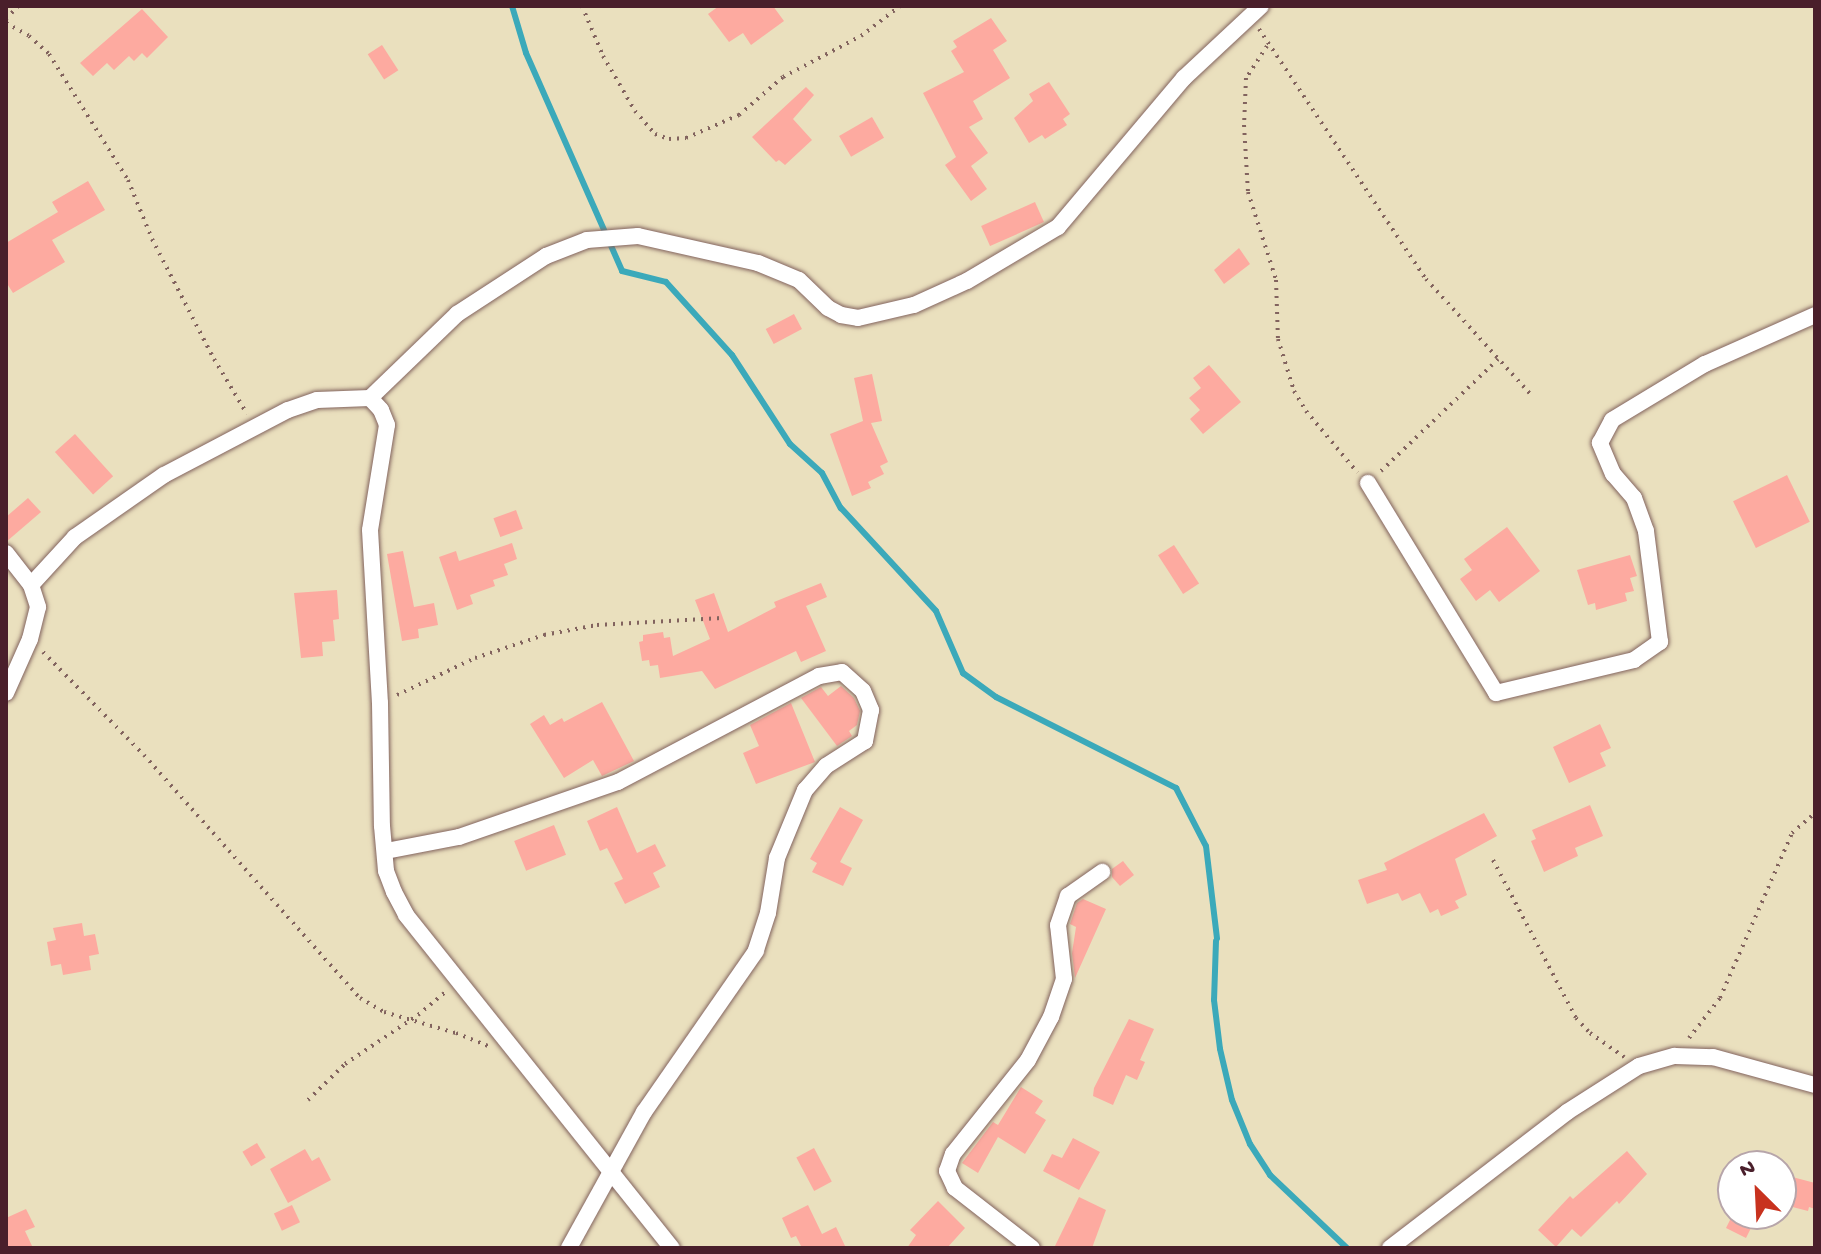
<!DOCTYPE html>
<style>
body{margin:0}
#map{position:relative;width:1821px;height:1254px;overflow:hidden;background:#eae0be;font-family:"Gochi Hand",sans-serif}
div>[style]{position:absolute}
.stream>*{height:6px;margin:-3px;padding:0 3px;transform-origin:3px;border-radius:3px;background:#3ba9ba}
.building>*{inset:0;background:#fdaaa0;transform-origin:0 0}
.path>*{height:4px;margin-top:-2px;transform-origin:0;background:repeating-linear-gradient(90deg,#82635e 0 2px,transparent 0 8px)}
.roads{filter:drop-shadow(0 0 2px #82635e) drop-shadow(0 0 2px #82635e)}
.street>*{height:16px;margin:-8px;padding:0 8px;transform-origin:8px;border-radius:8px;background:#fff}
span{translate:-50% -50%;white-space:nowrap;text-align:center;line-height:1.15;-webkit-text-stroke:6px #fff;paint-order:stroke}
.frame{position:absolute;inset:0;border:8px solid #4a1f2b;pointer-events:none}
.north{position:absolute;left:1717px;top:1150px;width:80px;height:80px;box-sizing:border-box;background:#fff;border:2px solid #b7a5aa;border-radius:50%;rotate:336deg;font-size:22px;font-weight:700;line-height:32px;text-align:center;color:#4a1f2b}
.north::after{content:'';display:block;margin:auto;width:28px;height:36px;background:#c8321e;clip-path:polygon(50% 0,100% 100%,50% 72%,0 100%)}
</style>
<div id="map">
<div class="stream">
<i style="left:512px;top:6px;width:49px;rotate:73.4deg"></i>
<i style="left:526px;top:53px;width:238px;rotate:66.2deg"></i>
<i style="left:622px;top:271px;width:45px;rotate:14deg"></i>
<i style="left:666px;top:282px;width:98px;rotate:47.9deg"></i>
<i style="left:732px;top:355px;width:106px;rotate:56.9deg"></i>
<i style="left:790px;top:444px;width:43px;rotate:42.2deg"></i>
<i style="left:822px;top:473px;width:40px;rotate:62deg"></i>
<i style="left:841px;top:508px;width:140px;rotate:47.3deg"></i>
<i style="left:936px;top:611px;width:68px;rotate:66.5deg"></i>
<i style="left:963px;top:673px;width:41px;rotate:36deg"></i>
<i style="left:996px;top:697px;width:202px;rotate:26.8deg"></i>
<i style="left:1176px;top:788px;width:65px;rotate:62.7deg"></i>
<i style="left:1206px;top:846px;width:93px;rotate:83.2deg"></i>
<i style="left:1216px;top:941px;width:59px;rotate:91.9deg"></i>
<i style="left:1214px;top:1000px;width:49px;rotate:83deg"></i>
<i style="left:1220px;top:1049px;width:52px;rotate:76.8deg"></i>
<i style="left:1232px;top:1100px;width:48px;rotate:67.8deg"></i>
<i style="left:1250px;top:1144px;width:37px;rotate:57deg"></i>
<i style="left:1270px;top:1175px;width:106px;rotate:43.5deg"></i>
</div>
<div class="building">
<i style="clip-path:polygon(719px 6px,773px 6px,784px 21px,751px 45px,743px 33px,729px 42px,708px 14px)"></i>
<i style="clip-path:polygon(142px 9px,168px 37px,147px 58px,142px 53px,134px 61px,129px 56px,114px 70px,107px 63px,93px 76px,80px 63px)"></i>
<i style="clip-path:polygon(991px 18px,1007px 41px,993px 50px,1010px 78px,973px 101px,983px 119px,969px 127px,988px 153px,971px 166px,987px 189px,971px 201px,945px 165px,956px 157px,923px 93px,964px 72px,951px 51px,957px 47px,953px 41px)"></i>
<i style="left:382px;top:45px;width:30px;height:17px;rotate:57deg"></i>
<i style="clip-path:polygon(1049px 82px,1070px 114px,1063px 119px,1067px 125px,1045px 139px,1042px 135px,1029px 143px,1014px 118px,1033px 101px,1029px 94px)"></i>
<i style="clip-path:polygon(806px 87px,814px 95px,793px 119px,812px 140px,785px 165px,779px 160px,776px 162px,752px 137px)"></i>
<i style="left:872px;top:117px;width:24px;height:38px;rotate:60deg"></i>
<i style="clip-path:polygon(88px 181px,105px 210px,52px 240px,65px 262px,13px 293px,6px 282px,6px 243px,58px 212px,52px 202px)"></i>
<i style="left:1035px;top:202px;width:22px;height:59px;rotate:66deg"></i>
<i style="clip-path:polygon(1239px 248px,1250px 264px,1224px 284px,1214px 270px)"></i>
<i style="left:794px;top:314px;width:17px;height:32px;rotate:62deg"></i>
<i style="clip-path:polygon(1209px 365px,1241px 402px,1203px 434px,1190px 419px,1200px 410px,1189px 398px,1201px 388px,1193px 378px)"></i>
<i style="clip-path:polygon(872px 374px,882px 421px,871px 423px,888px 462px,880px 466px,884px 474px,868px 482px,871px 488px,852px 496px,830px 434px,863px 421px,854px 378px)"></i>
<i style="left:75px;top:434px;width:57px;height:27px;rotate:48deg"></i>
<i style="left:1787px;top:475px;width:52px;height:60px;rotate:64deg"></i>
<i style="clip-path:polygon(28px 498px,41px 512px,6px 542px,6px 517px)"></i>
<i style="left:516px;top:510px;width:20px;height:24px;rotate:70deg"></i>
<i style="clip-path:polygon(1507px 527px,1540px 571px,1499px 602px,1490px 590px,1476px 601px,1460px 579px,1472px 570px,1464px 559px)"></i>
<i style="clip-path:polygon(512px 543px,517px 559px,504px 564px,508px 575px,493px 580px,495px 586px,470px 595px,473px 604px,457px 610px,439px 557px,456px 551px,459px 561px)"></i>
<i style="left:1174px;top:545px;width:46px;height:19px;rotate:57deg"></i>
<i style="clip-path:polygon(403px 551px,414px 607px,434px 603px,438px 625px,418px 629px,419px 638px,402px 641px,387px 554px)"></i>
<i style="clip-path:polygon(1630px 555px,1637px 576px,1630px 578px,1634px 591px,1625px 593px,1627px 601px,1596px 610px,1595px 603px,1588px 605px,1577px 570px)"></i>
<i style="clip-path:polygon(821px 583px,827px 597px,806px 606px,826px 651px,801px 662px,796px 651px,715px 689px,702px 671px,660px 678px,658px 665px,650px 666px,649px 660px,642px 661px,639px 642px,643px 641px,643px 635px,663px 632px,664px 638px,670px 637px,673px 656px,710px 639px,695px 600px,714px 593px,728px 632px,776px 607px,774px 602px)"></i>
<i style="clip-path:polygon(337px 590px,339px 619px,333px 620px,335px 641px,322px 642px,323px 656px,301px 658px,294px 593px)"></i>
<i style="clip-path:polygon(841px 686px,854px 698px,860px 711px,857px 725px,849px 731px,852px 736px,837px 746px,801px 698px,821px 687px,828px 696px)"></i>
<i style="clip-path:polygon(602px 702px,634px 761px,602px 776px,593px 760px,564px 778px,530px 724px,544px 715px,550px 725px,562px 718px,564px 722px)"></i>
<i style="clip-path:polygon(791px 703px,815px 762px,756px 784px,743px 753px,759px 746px,750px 725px)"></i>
<i style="clip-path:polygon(1600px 724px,1611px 748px,1600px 753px,1606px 766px,1569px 783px,1553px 747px)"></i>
<i style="clip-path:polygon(1590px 805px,1603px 836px,1575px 848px,1578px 856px,1544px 872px,1531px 841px,1536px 839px,1532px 830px)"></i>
<i style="clip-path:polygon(617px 807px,637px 853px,655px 844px,666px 866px,653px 873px,660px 887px,625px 904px,614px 883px,623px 879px,607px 848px,600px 851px,587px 821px)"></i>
<i style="clip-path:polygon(840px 807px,863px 820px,840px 862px,852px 868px,843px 886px,812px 872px,817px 863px,810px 859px)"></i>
<i style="clip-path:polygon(1484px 813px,1497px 836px,1455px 859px,1467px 895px,1455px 901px,1459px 908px,1441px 916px,1438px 909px,1430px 913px,1420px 893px,1402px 901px,1398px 893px,1367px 904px,1358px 880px,1387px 870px,1384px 863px)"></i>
<i style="left:554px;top:825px;width:32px;height:43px;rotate:68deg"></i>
<i style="clip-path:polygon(1123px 861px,1134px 875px,1120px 886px,1112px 877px,1112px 869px)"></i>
<i style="clip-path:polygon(1083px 899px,1106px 909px,1075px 978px,1072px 953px,1076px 927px,1070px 924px,1077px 903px)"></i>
<i style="clip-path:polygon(82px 923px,84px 936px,95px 934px,99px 954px,89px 956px,91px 970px,63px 975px,61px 964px,51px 966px,47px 942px,56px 940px,53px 928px)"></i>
<i style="clip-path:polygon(1129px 1019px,1154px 1029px,1140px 1060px,1145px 1062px,1137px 1080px,1126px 1075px,1113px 1105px,1093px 1096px,1094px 1088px)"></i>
<i style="clip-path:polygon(1021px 1087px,1043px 1101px,1035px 1113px,1046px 1120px,1025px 1154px,998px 1137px,978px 1173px,962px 1163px,993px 1122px,998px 1125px)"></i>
<i style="clip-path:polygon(1073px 1138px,1100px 1152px,1079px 1190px,1043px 1171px,1052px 1154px,1062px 1158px)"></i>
<i style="left:257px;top:1143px;width:17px;height:17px;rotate:59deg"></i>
<i style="left:814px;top:1148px;width:38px;height:20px;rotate:62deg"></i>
<i style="clip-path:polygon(305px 1149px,312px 1161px,319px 1157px,331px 1180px,288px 1203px,270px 1169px)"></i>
<i style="clip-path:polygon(1627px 1151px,1647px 1174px,1619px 1204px,1617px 1201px,1581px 1237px,1572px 1229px,1556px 1247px,1538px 1230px,1570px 1196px,1573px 1199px)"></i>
<i style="clip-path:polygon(1781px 1174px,1815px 1183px,1815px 1209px,1809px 1207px,1808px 1211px,1781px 1204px)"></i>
<i style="clip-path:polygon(1079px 1197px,1106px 1210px,1092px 1248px,1054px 1248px)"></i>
<i style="clip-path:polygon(938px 1201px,965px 1228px,947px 1248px,907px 1248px,916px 1235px,910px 1230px)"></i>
<i style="left:292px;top:1205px;width:19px;height:20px;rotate:65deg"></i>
<i style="clip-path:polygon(808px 1205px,822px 1234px,836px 1227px,846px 1248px,797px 1248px,801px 1246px,796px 1236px,791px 1238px,782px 1218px)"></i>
<i style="clip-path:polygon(26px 1209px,35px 1227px,25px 1231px,33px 1248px,6px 1248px,6px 1218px)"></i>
<i style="clip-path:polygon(1733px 1214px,1758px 1214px,1746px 1238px,1726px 1228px)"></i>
</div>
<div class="path">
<i style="left:582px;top:6px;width:54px;rotate:67.2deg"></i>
<i style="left:603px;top:56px;width:64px;rotate:59.8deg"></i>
<i style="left:635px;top:111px;width:30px;rotate:49deg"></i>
<i style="left:655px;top:134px;width:15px;rotate:20deg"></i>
<i style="left:669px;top:139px;width:17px;rotate:-3deg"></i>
<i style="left:686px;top:138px;width:58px;rotate:-23.5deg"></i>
<i style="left:739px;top:115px;width:58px;rotate:-40.8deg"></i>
<i style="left:783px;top:77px;width:88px;rotate:-27.7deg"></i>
<i style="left:861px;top:36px;width:49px;rotate:-37.6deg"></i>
<i style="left:6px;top:19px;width:18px;rotate:-47deg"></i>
<i style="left:6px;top:23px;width:26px;rotate:29deg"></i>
<i style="left:29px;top:36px;width:27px;rotate:42deg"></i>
<i style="left:49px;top:54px;width:149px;rotate:57.9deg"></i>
<i style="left:128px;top:180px;width:64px;rotate:67.9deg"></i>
<i style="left:152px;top:239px;width:135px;rotate:62.7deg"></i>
<i style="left:214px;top:359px;width:64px;rotate:59deg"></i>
<i style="left:1259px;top:29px;width:301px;rotate:56.3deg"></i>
<i style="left:1426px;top:279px;width:159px;rotate:47.8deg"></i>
<i style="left:1267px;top:46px;width:38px;rotate:123deg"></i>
<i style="left:1246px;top:78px;width:47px;rotate:92.4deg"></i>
<i style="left:1244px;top:125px;width:67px;rotate:86.6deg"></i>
<i style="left:1248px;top:192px;width:92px;rotate:72.3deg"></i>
<i style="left:1276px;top:280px;width:59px;rotate:88.1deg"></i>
<i style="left:1278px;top:339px;width:54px;rotate:72.9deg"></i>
<i style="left:1294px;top:391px;width:23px;rotate:59deg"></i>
<i style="left:1306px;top:411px;width:80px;rotate:50.1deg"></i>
<i style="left:1381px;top:471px;width:162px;rotate:-43.7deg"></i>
<i style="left:43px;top:652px;width:144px;rotate:45.6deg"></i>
<i style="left:144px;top:755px;width:325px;rotate:48.4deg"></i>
<i style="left:360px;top:998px;width:28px;rotate:30deg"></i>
<i style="left:384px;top:1012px;width:75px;rotate:16.3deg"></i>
<i style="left:456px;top:1033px;width:35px;rotate:22deg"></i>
<i style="left:397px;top:695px;width:86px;rotate:-25.4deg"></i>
<i style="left:475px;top:658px;width:73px;rotate:-18.4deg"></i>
<i style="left:544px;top:635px;width:54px;rotate:-10.7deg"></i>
<i style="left:597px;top:625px;width:125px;rotate:-3.2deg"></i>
<i style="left:1493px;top:860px;width:178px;rotate:62.3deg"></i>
<i style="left:1576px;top:1018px;width:21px;rotate:47deg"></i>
<i style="left:1590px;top:1033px;width:42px;rotate:35.2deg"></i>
<i style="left:1689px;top:1038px;width:51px;rotate:-52.2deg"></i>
<i style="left:1720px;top:998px;width:180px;rotate:-66.4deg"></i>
<i style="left:1792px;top:833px;width:30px;rotate:-41deg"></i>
<i style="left:308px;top:1100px;width:52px;rotate:-44.2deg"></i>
<i style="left:345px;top:1064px;width:88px;rotate:-33.9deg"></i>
<i style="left:418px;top:1015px;width:35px;rotate:-40deg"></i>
</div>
<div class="roads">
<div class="street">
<i style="left:370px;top:398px;width:121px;rotate:-44deg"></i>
<i style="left:457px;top:314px;width:106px;rotate:-33.1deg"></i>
<i style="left:546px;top:256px;width:44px;rotate:-21.3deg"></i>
<i style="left:587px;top:240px;width:51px;rotate:-4.5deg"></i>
<i style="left:638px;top:236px;width:123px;rotate:12.7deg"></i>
<i style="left:758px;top:263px;width:44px;rotate:22.5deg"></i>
<i style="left:799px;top:280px;width:40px;rotate:44deg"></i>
<i style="left:828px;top:308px;width:15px;rotate:28deg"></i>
<i style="left:841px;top:315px;width:17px;rotate:10deg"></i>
<i style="left:858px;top:318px;width:57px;rotate:-13.1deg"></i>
<i style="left:914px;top:305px;width:58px;rotate:-24.4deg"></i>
<i style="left:967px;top:281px;width:106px;rotate:-30.7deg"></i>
<i style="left:1058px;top:227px;width:195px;rotate:-49.8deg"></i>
<i style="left:1184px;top:78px;width:105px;rotate:-43.1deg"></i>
<i style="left:1368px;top:483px;width:246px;rotate:58.6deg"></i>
<i style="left:1496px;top:693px;width:142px;rotate:-13.4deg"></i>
<i style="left:1634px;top:660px;width:32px;rotate:-35deg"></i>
<i style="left:1660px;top:642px;width:112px;rotate:-97.2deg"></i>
<i style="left:1646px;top:531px;width:35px;rotate:-110deg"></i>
<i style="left:1634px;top:498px;width:32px;rotate:-131deg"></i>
<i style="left:1613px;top:474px;width:34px;rotate:-113deg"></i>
<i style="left:1600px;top:443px;width:26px;rotate:-62deg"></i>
<i style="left:1612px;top:420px;width:109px;rotate:-31.1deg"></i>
<i style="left:1705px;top:364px;width:120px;rotate:-24deg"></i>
<i style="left:6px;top:553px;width:41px;rotate:52deg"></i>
<i style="left:31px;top:585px;width:23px;rotate:72deg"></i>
<i style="left:38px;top:607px;width:33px;rotate:104deg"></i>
<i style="left:30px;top:639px;width:59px;rotate:114deg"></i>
<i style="left:31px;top:585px;width:65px;rotate:-47.5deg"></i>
<i style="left:75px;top:537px;width:108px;rotate:-34.9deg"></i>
<i style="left:164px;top:475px;width:140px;rotate:-27.7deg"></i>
<i style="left:288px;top:410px;width:31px;rotate:-19deg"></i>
<i style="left:317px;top:400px;width:53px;rotate:-2.2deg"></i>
<i style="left:370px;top:398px;width:16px;rotate:47deg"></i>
<i style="left:381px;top:410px;width:16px;rotate:68deg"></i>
<i style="left:387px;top:425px;width:106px;rotate:99.2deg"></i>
<i style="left:370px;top:530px;width:173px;rotate:86.7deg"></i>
<i style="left:380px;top:703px;width:123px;rotate:89.1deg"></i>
<i style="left:382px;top:826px;width:45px;rotate:84.9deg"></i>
<i style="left:386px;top:871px;width:22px;rotate:69deg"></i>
<i style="left:394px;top:892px;width:26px;rotate:62deg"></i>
<i style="left:406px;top:915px;width:426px;rotate:51.4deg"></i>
<i style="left:386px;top:851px;width:74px;rotate:-10.9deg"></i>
<i style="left:459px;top:837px;width:168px;rotate:-19.1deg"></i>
<i style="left:618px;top:782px;width:227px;rotate:-27.8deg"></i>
<i style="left:819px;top:676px;width:23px;rotate:-10deg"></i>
<i style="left:842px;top:672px;width:28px;rotate:42deg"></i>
<i style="left:863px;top:691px;width:21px;rotate:67deg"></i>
<i style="left:871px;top:710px;width:32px;rotate:101deg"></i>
<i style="left:865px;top:741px;width:46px;rotate:147.3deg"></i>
<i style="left:826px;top:766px;width:32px;rotate:131deg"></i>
<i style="left:805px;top:790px;width:74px;rotate:112.4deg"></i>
<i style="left:777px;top:858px;width:56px;rotate:99.3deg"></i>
<i style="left:768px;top:913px;width:40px;rotate:108deg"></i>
<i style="left:756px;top:951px;width:196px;rotate:124.8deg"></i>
<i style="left:644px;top:1112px;width:155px;rotate:118.9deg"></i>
<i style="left:1032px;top:1248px;width:98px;rotate:-142.1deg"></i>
<i style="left:955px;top:1188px;width:19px;rotate:-115deg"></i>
<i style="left:947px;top:1171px;width:18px;rotate:-71deg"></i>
<i style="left:953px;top:1154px;width:120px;rotate:-51.4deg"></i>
<i style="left:1028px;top:1060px;width:49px;rotate:-61.9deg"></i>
<i style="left:1051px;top:1017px;width:40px;rotate:-71.1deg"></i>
<i style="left:1064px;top:979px;width:54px;rotate:-96.3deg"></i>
<i style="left:1058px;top:925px;width:31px;rotate:-71deg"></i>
<i style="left:1068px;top:896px;width:42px;rotate:-35.2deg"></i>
<i style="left:1390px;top:1248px;width:223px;rotate:-37.5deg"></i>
<i style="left:1567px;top:1112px;width:85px;rotate:-32.6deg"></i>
<i style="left:1639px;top:1066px;width:37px;rotate:-16deg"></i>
<i style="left:1675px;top:1056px;width:38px;rotate:2deg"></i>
<i style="left:1713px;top:1057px;width:106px;rotate:15.4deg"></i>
</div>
</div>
<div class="frame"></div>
<div class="north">N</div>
</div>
